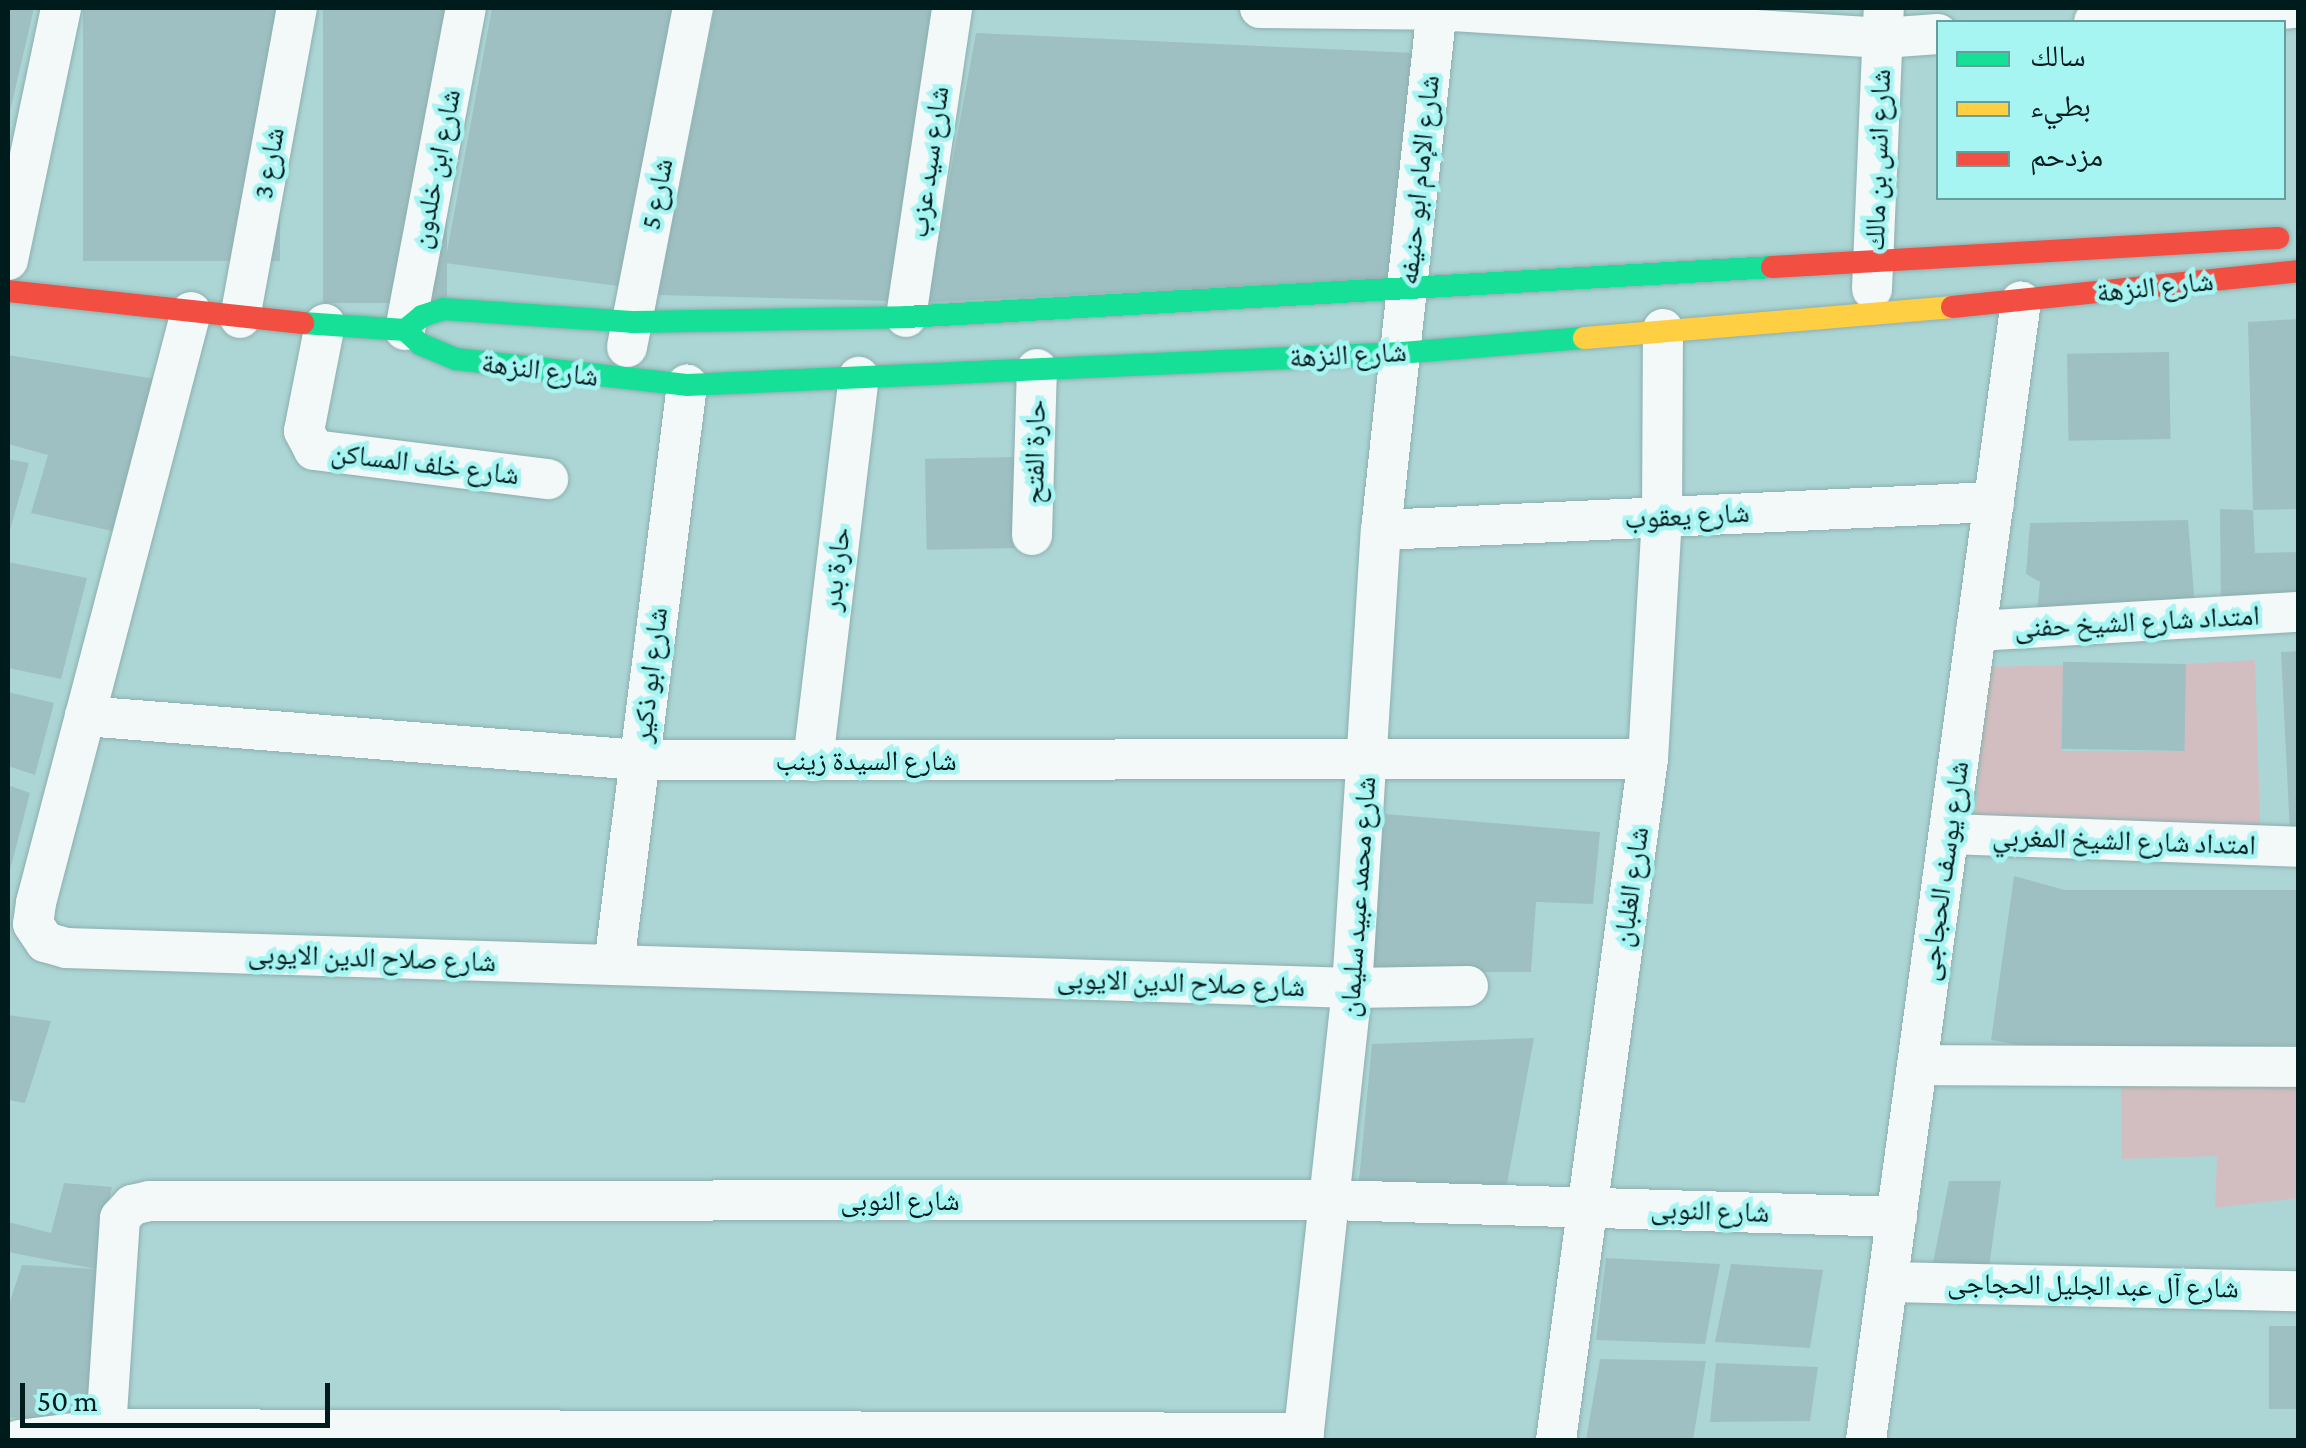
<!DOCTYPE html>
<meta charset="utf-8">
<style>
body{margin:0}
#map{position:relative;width:2306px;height:1448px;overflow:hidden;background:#acd6d5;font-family:"Crimson Pro","Noto Naskh Arabic",serif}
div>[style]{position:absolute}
.green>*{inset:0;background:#d2bec0}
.building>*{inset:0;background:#9fc0c2;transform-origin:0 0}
.roads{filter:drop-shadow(0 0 2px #8daeae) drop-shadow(0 0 2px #8daeae)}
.street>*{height:40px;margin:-20px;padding:0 20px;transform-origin:20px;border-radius:20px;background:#f3f9f9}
.fast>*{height:22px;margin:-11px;padding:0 11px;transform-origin:11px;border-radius:11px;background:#16e098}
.slow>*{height:22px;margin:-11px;padding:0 11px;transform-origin:11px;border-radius:11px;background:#ffcf43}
.jam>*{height:22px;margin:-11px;padding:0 11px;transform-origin:11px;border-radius:11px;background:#f24e42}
span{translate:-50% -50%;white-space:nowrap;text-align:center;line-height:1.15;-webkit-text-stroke:9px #a7f5f3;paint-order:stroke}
.street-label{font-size:28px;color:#001b1b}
.frame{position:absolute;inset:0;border:10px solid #001b1b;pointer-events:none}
.legend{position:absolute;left:1936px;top:20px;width:350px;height:180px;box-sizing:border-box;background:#a7f5f3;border:2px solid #649e9d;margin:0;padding:12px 18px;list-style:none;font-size:30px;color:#001b1b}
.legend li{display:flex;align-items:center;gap:20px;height:50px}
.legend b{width:50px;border:2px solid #649e9d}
.scale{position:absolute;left:20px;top:1383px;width:310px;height:45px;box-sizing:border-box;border:5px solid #001b1b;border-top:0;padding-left:12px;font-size:30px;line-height:35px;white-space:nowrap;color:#001b1b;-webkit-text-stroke:8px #a7f5f3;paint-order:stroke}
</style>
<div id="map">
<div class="green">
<i style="clip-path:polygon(2255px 660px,2260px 825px,1975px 827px,1986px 667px,2063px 665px,2062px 751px,2183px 751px,2186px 664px)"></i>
<i style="clip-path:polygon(2121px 1079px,2298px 1086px,2298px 1198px,2215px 1208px,2217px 1156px,2122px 1159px)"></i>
</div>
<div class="building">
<i style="clip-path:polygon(8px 8px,34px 8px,9px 116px,8px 116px)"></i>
<i style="left:83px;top:8px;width:197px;height:253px"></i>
<i style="left:323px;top:8px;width:124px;height:295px"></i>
<i style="clip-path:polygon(492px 8px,673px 8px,618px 286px,445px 263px)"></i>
<i style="clip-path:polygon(715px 8px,933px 8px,891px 301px,658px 295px)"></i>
<i style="clip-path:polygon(976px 33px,1414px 53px,1398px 279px,927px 302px)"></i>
<i style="clip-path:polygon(2298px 319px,2298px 509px,2253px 510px,2255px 553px,2298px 552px,2298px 604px,2221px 611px,2220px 509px,2253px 510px,2248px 322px)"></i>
<i style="left:2169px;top:352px;width:87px;height:102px;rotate:89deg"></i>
<i style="clip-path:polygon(8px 355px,155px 379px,112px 531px,31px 513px,48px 455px,8px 444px)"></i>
<i style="left:1021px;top:457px;width:91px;height:96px;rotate:89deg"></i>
<i style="clip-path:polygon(8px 459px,29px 463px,8px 537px)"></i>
<i style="clip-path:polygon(2188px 520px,2195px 607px,2037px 611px,2040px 582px,2026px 574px,2030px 523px)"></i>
<i style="clip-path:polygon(8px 562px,87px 578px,61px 679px,8px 668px)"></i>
<i style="clip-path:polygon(2298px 651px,2298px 833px,2290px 833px,2281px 652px)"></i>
<i style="left:2186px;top:664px;width:87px;height:123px;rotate:91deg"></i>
<i style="clip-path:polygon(8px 692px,54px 703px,35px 775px,8px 766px)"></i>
<i style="clip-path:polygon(8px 785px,30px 793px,9px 874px,8px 874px)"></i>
<i style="clip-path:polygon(1385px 814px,1600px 832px,1593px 904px,1536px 902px,1531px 972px,1366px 972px)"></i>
<i style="clip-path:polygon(2014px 876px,2065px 890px,2298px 890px,2298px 1045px,2065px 1053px,1991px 1040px)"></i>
<i style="clip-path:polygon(8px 1015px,51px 1021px,25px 1103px,8px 1100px)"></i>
<i style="clip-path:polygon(1534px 1038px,1506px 1189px,1358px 1191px,1372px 1044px)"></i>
<i style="clip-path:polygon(1949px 1181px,2001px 1181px,1989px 1267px,1932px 1268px)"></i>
<i style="clip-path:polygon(64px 1183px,112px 1187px,96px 1269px,91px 1422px,8px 1417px,8px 1307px,22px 1265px,96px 1269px,8px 1252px,8px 1222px,51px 1233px)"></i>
<i style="clip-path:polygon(1606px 1258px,1720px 1264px,1705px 1344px,1596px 1340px)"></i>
<i style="clip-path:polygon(1731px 1264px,1823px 1270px,1810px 1348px,1715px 1342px)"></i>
<i style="left:2269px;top:1326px;width:29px;height:83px"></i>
<i style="clip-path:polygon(1600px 1359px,1706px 1361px,1693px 1440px,1586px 1440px)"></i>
<i style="clip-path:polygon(1716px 1363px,1818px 1367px,1810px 1421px,1710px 1422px)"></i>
</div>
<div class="roads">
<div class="street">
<i style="left:1260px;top:8px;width:177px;rotate:0.6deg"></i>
<i style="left:1437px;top:10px;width:447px;rotate:3.6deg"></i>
<i style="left:1883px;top:38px;width:55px;rotate:-4.2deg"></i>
<i style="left:2094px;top:22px;width:198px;rotate:-4deg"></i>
<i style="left:8px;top:260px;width:258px;rotate:-78.1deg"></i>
<i style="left:1872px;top:289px;width:281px;rotate:-87.6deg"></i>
<i style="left:191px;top:312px;width:611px;rotate:104.7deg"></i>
<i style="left:36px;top:903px;width:21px;rotate:98deg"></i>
<i style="left:33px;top:924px;width:22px;rotate:56deg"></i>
<i style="left:45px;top:942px;width:22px;rotate:16deg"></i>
<i style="left:66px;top:948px;width:1287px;rotate:1.78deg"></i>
<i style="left:1352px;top:988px;width:116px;rotate:-1deg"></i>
<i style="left:906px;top:317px;width:312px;rotate:-81.5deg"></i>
<i style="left:240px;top:318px;width:315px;rotate:-79.6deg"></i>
<i style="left:325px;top:324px;width:109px;rotate:101.1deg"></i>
<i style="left:304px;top:431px;width:21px;rotate:62deg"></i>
<i style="left:314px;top:450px;width:236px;rotate:7.1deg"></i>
<i style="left:405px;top:330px;width:328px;rotate:-79.3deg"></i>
<i style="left:627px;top:347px;width:345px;rotate:-79deg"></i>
<i style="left:1381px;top:530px;width:614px;rotate:-2.62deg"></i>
<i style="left:1032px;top:535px;width:166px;rotate:-88.3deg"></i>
<i style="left:1976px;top:631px;width:323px;rotate:-3.4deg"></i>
<i style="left:85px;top:716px;width:556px;rotate:4.54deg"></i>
<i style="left:639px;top:760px;width:1009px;rotate:-0.06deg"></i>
<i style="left:813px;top:761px;width:387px;rotate:-83.2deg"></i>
<i style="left:1949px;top:834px;width:349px;rotate:2.1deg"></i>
<i style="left:614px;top:965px;width:585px;rotate:-82.83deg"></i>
<i style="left:1917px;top:1065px;width:381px;rotate:0.3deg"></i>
<i style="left:1888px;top:1282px;width:410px;rotate:1.3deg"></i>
<i style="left:106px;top:1429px;width:211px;rotate:-86.2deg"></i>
<i style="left:120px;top:1218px;width:18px;rotate:-47deg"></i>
<i style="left:132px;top:1205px;width:17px;rotate:-13deg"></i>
<i style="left:149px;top:1201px;width:1183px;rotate:-0.05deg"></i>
<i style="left:1332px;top:1200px;width:565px;rotate:1.72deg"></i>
<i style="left:19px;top:1440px;width:88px;rotate:-7.2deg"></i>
<i style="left:106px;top:1429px;width:1198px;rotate:0.19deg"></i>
<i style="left:1303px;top:1440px;width:455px;rotate:-83.8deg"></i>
<i style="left:1352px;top:988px;width:459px;rotate:-86.4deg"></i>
<i style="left:1381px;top:530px;width:525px;rotate:-83.88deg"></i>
<i style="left:1556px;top:1440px;width:687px;rotate:-82.31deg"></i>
<i style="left:1648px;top:759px;width:242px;rotate:-86.7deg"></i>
<i style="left:1662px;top:517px;width:188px;rotate:-89.7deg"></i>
<i style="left:1866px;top:1440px;width:1149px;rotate:-82.25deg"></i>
</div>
<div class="fast">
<i style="left:303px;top:323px;width:102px;rotate:3.9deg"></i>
<i style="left:405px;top:330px;width:21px;rotate:43deg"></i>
<i style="left:420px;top:344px;width:39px;rotate:23deg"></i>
<i style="left:456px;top:359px;width:232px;rotate:6.4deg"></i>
<i style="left:687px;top:385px;width:715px;rotate:-2.57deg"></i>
<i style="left:1401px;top:353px;width:184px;rotate:-4.7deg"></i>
<i style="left:405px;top:330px;width:22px;rotate:-39deg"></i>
<i style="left:422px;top:316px;width:22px;rotate:-18deg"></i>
<i style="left:443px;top:309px;width:189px;rotate:3.9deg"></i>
<i style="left:632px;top:322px;width:274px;rotate:-1deg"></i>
<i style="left:906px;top:317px;width:867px;rotate:-3.3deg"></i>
</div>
<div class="slow">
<i style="left:1584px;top:338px;width:369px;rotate:-4.8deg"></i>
</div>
<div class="jam">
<i style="left:1772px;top:267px;width:507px;rotate:-3.28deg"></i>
<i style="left:8px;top:291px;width:297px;rotate:6.2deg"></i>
<i style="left:1952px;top:307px;width:348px;rotate:-5.9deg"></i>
</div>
</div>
<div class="street-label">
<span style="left:1878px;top:160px;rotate:-88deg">شارع انس بن مالك</span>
<span style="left:929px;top:162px;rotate:-82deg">شارع سيد عزب</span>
<span style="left:269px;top:163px;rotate:-80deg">شارع 3</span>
<span style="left:436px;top:169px;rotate:-79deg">شارع ابن خلدون</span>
<span style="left:1419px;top:180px;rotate:-84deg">شارع الإمام ابو حنيفه</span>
<span style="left:657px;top:194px;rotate:-79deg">شارع 5</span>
<span style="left:2155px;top:287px;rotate:-6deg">شارع النزهة</span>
<span style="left:1348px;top:355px;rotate:-3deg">شارع النزهة</span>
<span style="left:540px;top:370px;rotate:7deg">شارع النزهة</span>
<span style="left:1035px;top:452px;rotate:-89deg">حارة الفتح</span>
<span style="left:425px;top:464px;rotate:7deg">شارع خلف المساكن</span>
<span style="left:1687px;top:516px;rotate:-3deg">شارع يعقوب</span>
<span style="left:836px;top:569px;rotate:-83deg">حارة بدر</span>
<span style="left:2137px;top:622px;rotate:-3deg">امتداد شارع الشيخ حفنى</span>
<span style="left:650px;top:675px;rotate:-83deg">شارع ابو ذكير</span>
<span style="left:866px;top:761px">شارع السيدة زينب</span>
<span style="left:2124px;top:841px;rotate:2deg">امتداد شارع الشيخ المغربي</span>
<span style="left:1944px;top:871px;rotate:-82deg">شارع يوسف الحجاجى</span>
<span style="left:1631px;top:887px;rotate:-82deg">شارع الغلبان</span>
<span style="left:1358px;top:897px;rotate:-86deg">شارع محمد عبيد سليمان</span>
<span style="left:372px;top:958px;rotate:2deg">شارع صلاح الدين الايوبى</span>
<span style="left:1181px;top:983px;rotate:2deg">شارع صلاح الدين الايوبى</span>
<span style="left:900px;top:1201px">شارع النوبى</span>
<span style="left:1710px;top:1211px;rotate:2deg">شارع النوبى</span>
<span style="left:2093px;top:1286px;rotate:1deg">شارع آل عبد الجليل الحجاجى</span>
</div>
<div class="frame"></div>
<ul class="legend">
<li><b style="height:12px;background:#16e098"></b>سالك</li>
<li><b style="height:12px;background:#ffcf43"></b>بطيء</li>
<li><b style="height:12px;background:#f24e42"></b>مزدحم</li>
</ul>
<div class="scale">50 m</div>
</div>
